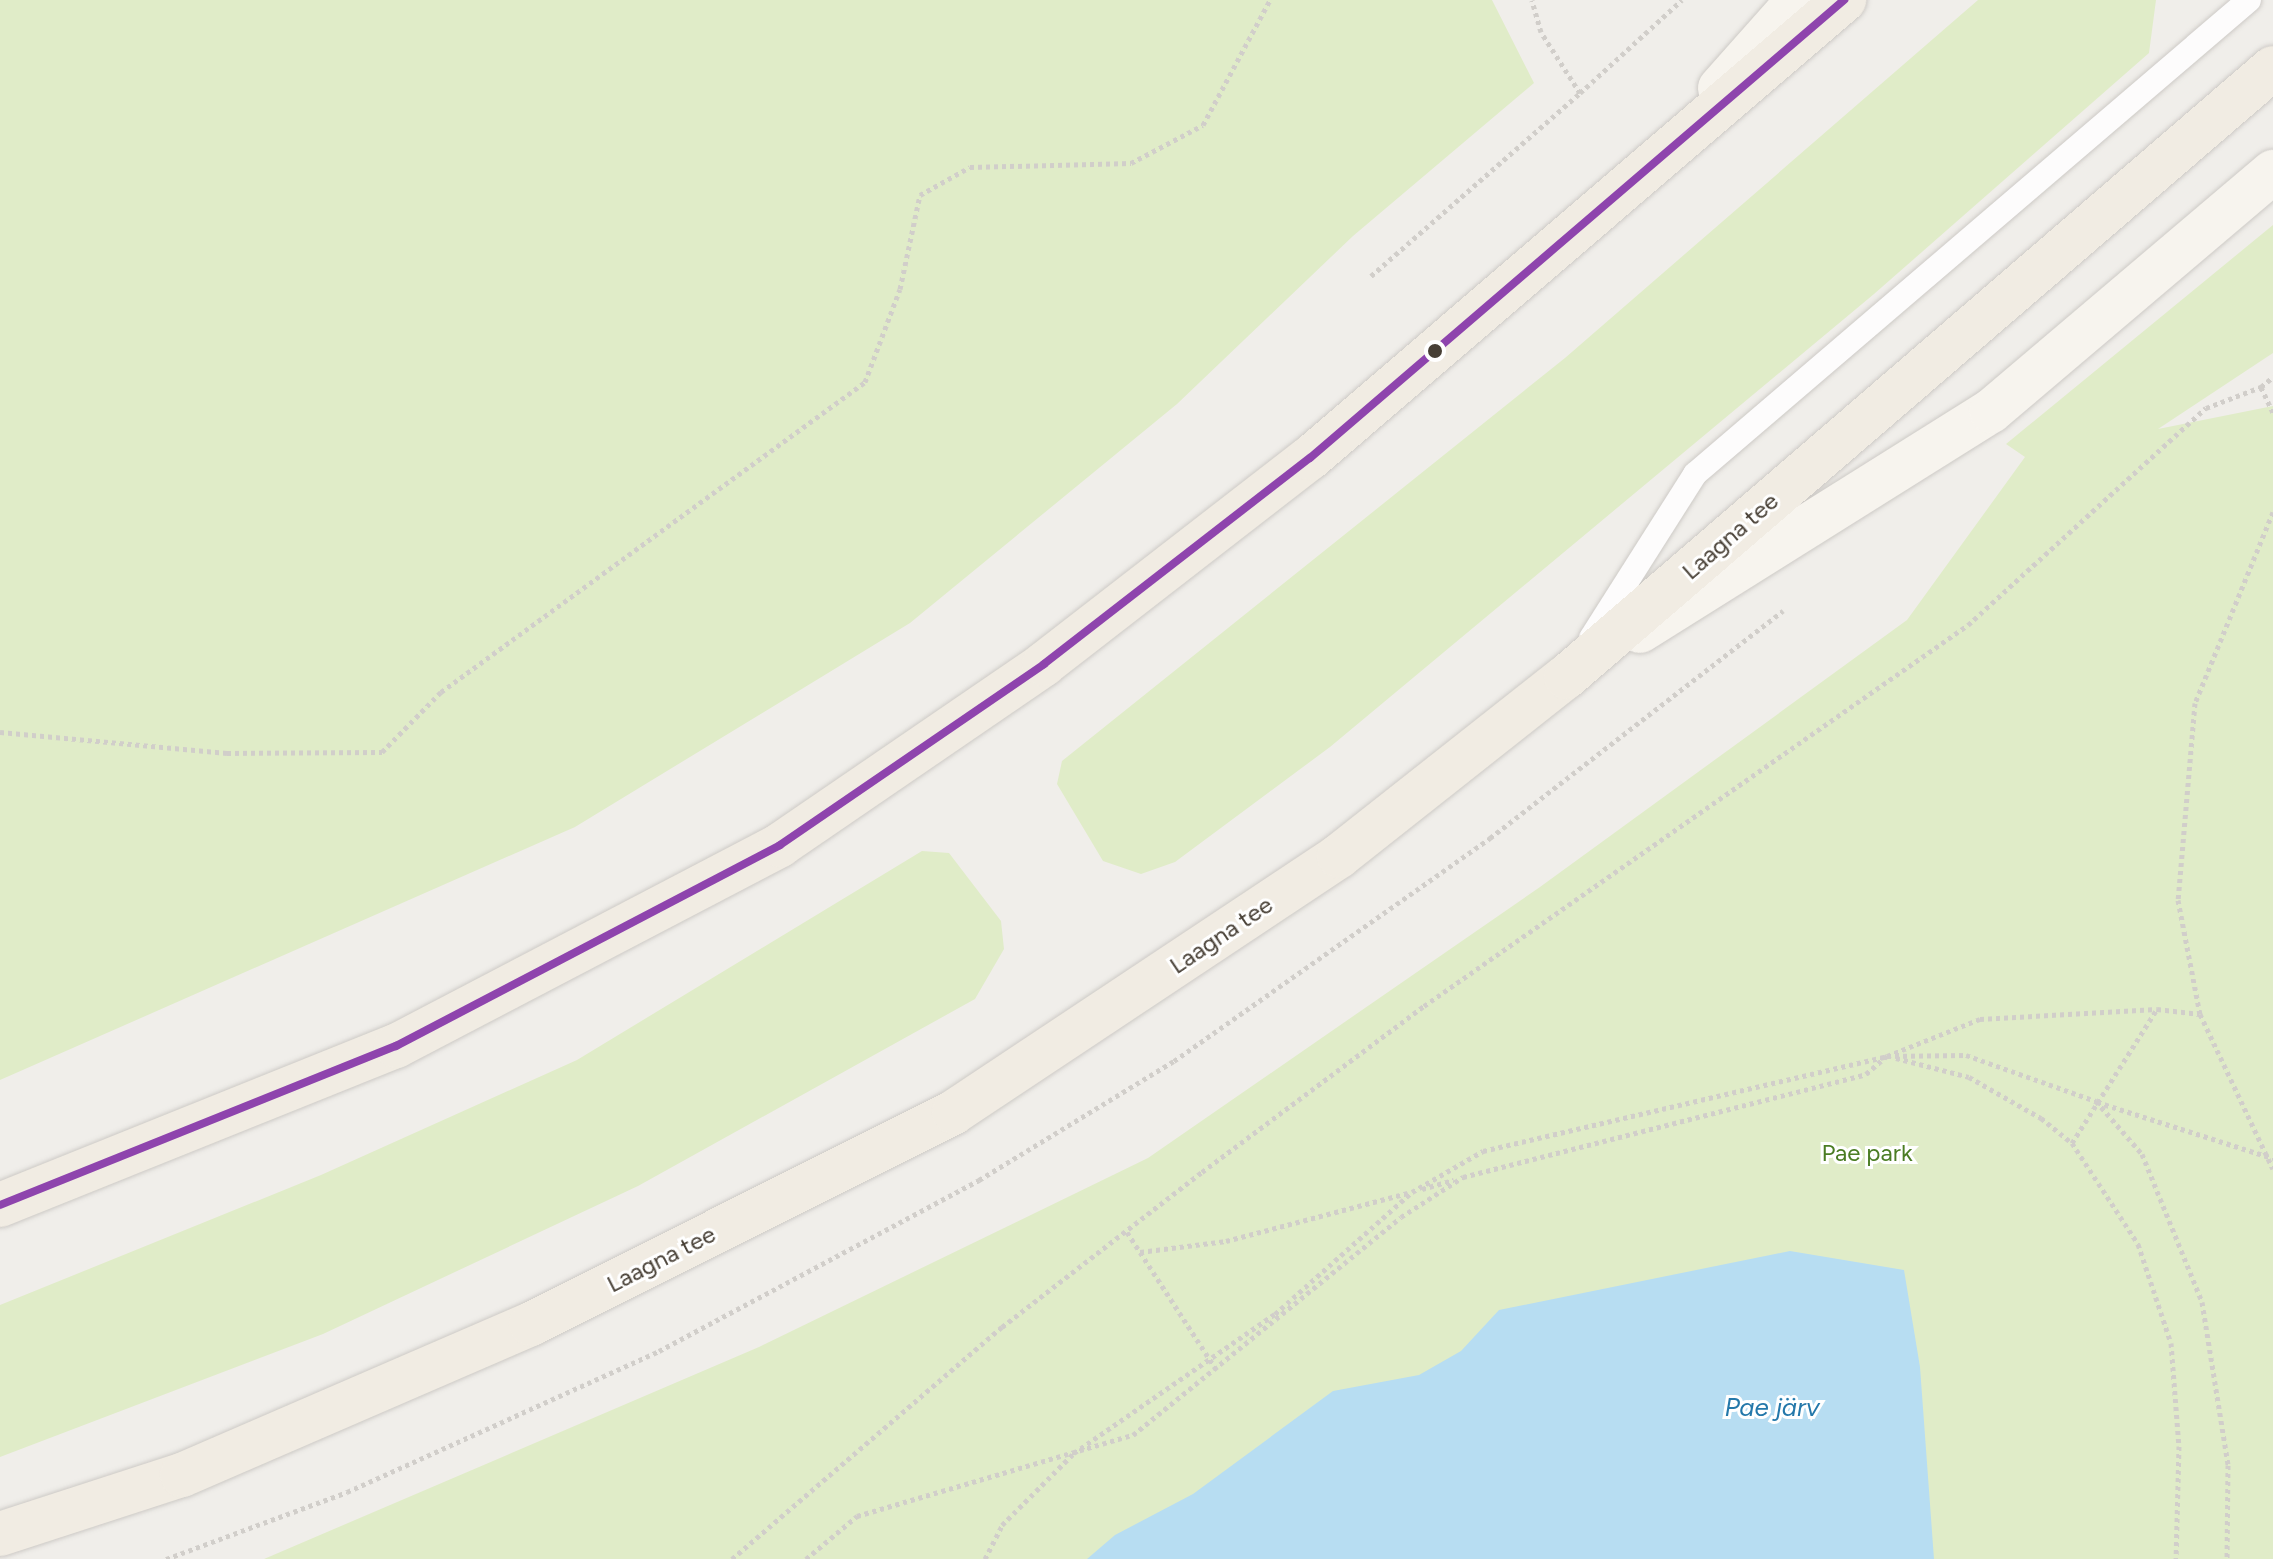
<!DOCTYPE html>
<meta charset="utf-8">
<style>
body{margin:0}
#map{position:relative;width:2273px;height:1559px;overflow:hidden;background:#f0eeea;font-family:Figtree,sans-serif}
div>[style]{position:absolute}
.green>*{inset:0;background:#e0ecc8}
.water>*{inset:0;background:#b7ddf2}
.path>*{height:5px;margin-top:-2.5px;transform-origin:0;background:repeating-linear-gradient(90deg,#d1ceca 0 4px,transparent 0 8px)}
.roads{filter:drop-shadow(0 0 2px #cdcac6) drop-shadow(0 0 2px #cdcac6)}
.lane>*{height:24px;margin:-12px;padding:0 12px;transform-origin:12px;border-radius:12px;background:#fdfcfc}
.secondary>*{height:44px;margin:-22px;padding:0 22px;transform-origin:22px;border-radius:22px;background:#f7f4ee}
.primary>*{height:44px;margin:-22px;padding:0 22px;transform-origin:22px;border-radius:22px;background:#f1ece3}
.bus-1>*{height:8px;margin:-4px;padding:0 4px;transform-origin:4px;border-radius:4px;background:#8e44ad}
.dots>*{width:22px;height:22px;translate:-50% -50%;box-sizing:border-box;border:4px solid #fff;border-radius:50%}
span{translate:-50% -50%;white-space:nowrap;text-align:center;line-height:1.15;-webkit-text-stroke:6px #fff;paint-order:stroke}
.street-label{font-size:24px;color:#473f35}
.park-label{font-size:24px;color:#4b7d24}
.water-label{font-size:26px;color:#2478aa;font-style:italic}
</style>
<div id="map">
<div class="green">
<i style="clip-path:polygon(0 0,1492px 0,1534px 83px,1353px 236px,1177px 404px,910px 623px,575px 827px,0 1080px)"></i>
<i style="clip-path:polygon(1978px 0,2156px 0,2149px 53px,1874px 294px,1330px 747px,1175px 862px,1141px 874px,1103px 861px,1057px 784px,1062px 761px,1565px 358px)"></i>
<i style="clip-path:polygon(2273px 225px,2273px 353px,2158px 429px,2273px 406px,2273px 1559px,264px 1559px,759px 1347px,1148px 1158px,1540px 887px,1907px 620px,2025px 457px,2006px 444px)"></i>
<i style="clip-path:polygon(922px 851px,949px 853px,1001px 921px,1004px 949px,975px 999px,638px 1186px,323px 1334px,0 1457px,0 1305px,321px 1175px,577px 1060px)"></i>
</div>
<div class="water">
<i style="clip-path:polygon(1790px 1251px,1904px 1270px,1920px 1367px,1934px 1559px,1087px 1559px,1115px 1535px,1193px 1494px,1333px 1391px,1419px 1375px,1461px 1351px,1499px 1310px)"></i>
</div>
<div class="path">
<i style="left:1580px;top:93px;width:138px;rotate:-42.4deg"></i>
<i style="left:1371px;top:276px;width:278px;rotate:-41.2deg"></i>
<i style="left:1580px;top:93px;width:72px;rotate:-122.6deg"></i>
<i style="left:1541px;top:32px;width:33px;rotate:-106deg"></i>
<i style="left:2261px;top:387px;width:16px;rotate:-40deg"></i>
<i style="left:2273px;top:512px;width:206px;rotate:112.2deg"></i>
<i style="left:2195px;top:703px;width:198px;rotate:94.9deg"></i>
<i style="left:2178px;top:900px;width:116px;rotate:79.1deg"></i>
<i style="left:2200px;top:1014px;width:171px;rotate:64.8deg"></i>
<i style="left:0;top:732px;width:228px;rotate:5.3deg"></i>
<i style="left:227px;top:753px;width:155px;rotate:-0.4deg"></i>
<i style="left:382px;top:752px;width:84px;rotate:-45.5deg"></i>
<i style="left:441px;top:692px;width:525px;rotate:-36.17deg"></i>
<i style="left:865px;top:382px;width:99px;rotate:-69.4deg"></i>
<i style="left:900px;top:289px;width:96px;rotate:-78deg"></i>
<i style="left:920px;top:195px;width:57px;rotate:-29.2deg"></i>
<i style="left:970px;top:167px;width:161px;rotate:-1.4deg"></i>
<i style="left:1131px;top:163px;width:81px;rotate:-27.8deg"></i>
<i style="left:1203px;top:125px;width:142px;rotate:-61.8deg"></i>
<i style="left:1896px;top:1058px;width:75px;rotate:14.6deg"></i>
<i style="left:1969px;top:1077px;width:83px;rotate:29.7deg"></i>
<i style="left:2041px;top:1118px;width:40px;rotate:39deg"></i>
<i style="left:2072px;top:1143px;width:121px;rotate:56.8deg"></i>
<i style="left:2138px;top:1244px;width:104px;rotate:71.6deg"></i>
<i style="left:2171px;top:1343px;width:103px;rotate:85.6deg"></i>
<i style="left:2179px;top:1446px;width:113px;rotate:91.5deg"></i>
<i style="left:2097px;top:1102px;width:185px;rotate:17.7deg"></i>
<i style="left:2072px;top:1143px;width:159px;rotate:-57.6deg"></i>
<i style="left:1422px;top:1189px;width:33px;rotate:-16deg"></i>
<i style="left:1127px;top:1232px;width:167px;rotate:57deg"></i>
<i style="left:1140px;top:1252px;width:87px;rotate:-7.3deg"></i>
<i style="left:1226px;top:1241px;width:188px;rotate:-14.8deg"></i>
<i style="left:166px;top:1559px;width:193px;rotate:-20.3deg"></i>
<i style="left:347px;top:1492px;width:342px;rotate:-24.3deg"></i>
<i style="left:659px;top:1351px;width:363px;rotate:-28.1deg"></i>
<i style="left:979px;top:1180px;width:228px;rotate:-31.4deg"></i>
<i style="left:1174px;top:1061px;width:387px;rotate:-35.2deg"></i>
<i style="left:1490px;top:838px;width:371px;rotate:-37.8deg"></i>
<i style="left:732px;top:1559px;width:356px;rotate:-40.7deg"></i>
<i style="left:1002px;top:1327px;width:253px;rotate:-37.8deg"></i>
<i style="left:1202px;top:1172px;width:277px;rotate:-36.8deg"></i>
<i style="left:1424px;top:1006px;width:664px;rotate:-35.01deg"></i>
<i style="left:1968px;top:625px;width:322px;rotate:-42.4deg"></i>
<i style="left:2206px;top:408px;width:59px;rotate:-20.9deg"></i>
<i style="left:2261px;top:387px;width:29px;rotate:65deg"></i>
<i style="left:806px;top:1559px;width:67px;rotate:-40.1deg"></i>
<i style="left:857px;top:1516px;width:288px;rotate:-16.4deg"></i>
<i style="left:1133px;top:1435px;width:345px;rotate:-39.1deg"></i>
<i style="left:1401px;top:1217px;width:74px;rotate:-32.8deg"></i>
<i style="left:1463px;top:1177px;width:416px;rotate:-14.3deg"></i>
<i style="left:1866px;top:1074px;width:28px;rotate:-41deg"></i>
<i style="left:1887px;top:1056px;width:79px;rotate:-0.7deg"></i>
<i style="left:1966px;top:1055px;width:138px;rotate:19.5deg"></i>
<i style="left:2096px;top:1101px;width:70px;rotate:49deg"></i>
<i style="left:2142px;top:1154px;width:160px;rotate:67.9deg"></i>
<i style="left:2202px;top:1302px;width:165px;rotate:80.9deg"></i>
<i style="left:2228px;top:1465px;width:94px;rotate:90.6deg"></i>
<i style="left:985px;top:1559px;width:38px;rotate:-63deg"></i>
<i style="left:1002px;top:1525px;width:102px;rotate:-45deg"></i>
<i style="left:1074px;top:1453px;width:244px;rotate:-34.7deg"></i>
<i style="left:1275px;top:1314px;width:183px;rotate:-41.7deg"></i>
<i style="left:1412px;top:1192px;width:82px;rotate:-30deg"></i>
<i style="left:1483px;top:1151px;width:415px;rotate:-13.2deg"></i>
<i style="left:1887px;top:1056px;width:100px;rotate:-21.7deg"></i>
<i style="left:1980px;top:1019px;width:177px;rotate:-3.2deg"></i>
<i style="left:2157px;top:1009px;width:43px;rotate:6.6deg"></i>
</div>
<div class="roads">
<div class="lane">
<i style="left:1591px;top:638px;width:194px;rotate:-57.6deg"></i>
<i style="left:1695px;top:474px;width:729px;rotate:-40.55deg"></i>
</div>
<div class="secondary">
<i style="left:1720px;top:88px;width:118px;rotate:-48.4deg"></i>
<i style="left:1640px;top:631px;width:414px;rotate:-32.1deg"></i>
<i style="left:1991px;top:411px;width:370px;rotate:-40.3deg"></i>
</div>
<div class="primary">
<i style="left:0;top:1205px;width:427px;rotate:-21.9deg"></i>
<i style="left:396px;top:1046px;width:433px;rotate:-27.6deg"></i>
<i style="left:780px;top:845px;width:320px;rotate:-34.4deg"></i>
<i style="left:1044px;top:664px;width:336px;rotate:-37.8deg"></i>
<i style="left:1310px;top:458px;width:704px;rotate:-40.62deg"></i>
<i style="left:0;top:1534px;width:191px;rotate:-18deg"></i>
<i style="left:182px;top:1475px;width:380px;rotate:-23.4deg"></i>
<i style="left:531px;top:1324px;width:473px;rotate:-26.6deg"></i>
<i style="left:954px;top:1112px;width:462px;rotate:-33.6deg"></i>
<i style="left:1339px;top:856px;width:289px;rotate:-38.3deg"></i>
<i style="left:1566px;top:677px;width:933px;rotate:-40.74deg"></i>
</div>
</div>
<div class="bus-1">
<i style="left:0;top:1205px;width:427px;rotate:-21.9deg"></i>
<i style="left:396px;top:1046px;width:433px;rotate:-27.6deg"></i>
<i style="left:780px;top:845px;width:320px;rotate:-34.4deg"></i>
<i style="left:1044px;top:664px;width:336px;rotate:-37.8deg"></i>
<i style="left:1310px;top:458px;width:704px;rotate:-40.62deg"></i>
</div>
<div class="dots">
<i style="left:1435px;top:351px;background:#473f35"></i>
</div>
<div class="street-label">
<span style="left:1730px;top:536px;rotate:-41deg">Laagna tee</span>
<span style="left:1221px;top:935px;rotate:-34deg">Laagna tee</span>
<span style="left:661px;top:1259px;rotate:-27deg">Laagna tee</span>
</div>
<div class="park-label">
<span style="left:1867px;top:1153px">Pae park</span>
</div>
<div class="water-label">
<span style="left:1772px;top:1408px">Pae järv</span>
</div>
</div>
